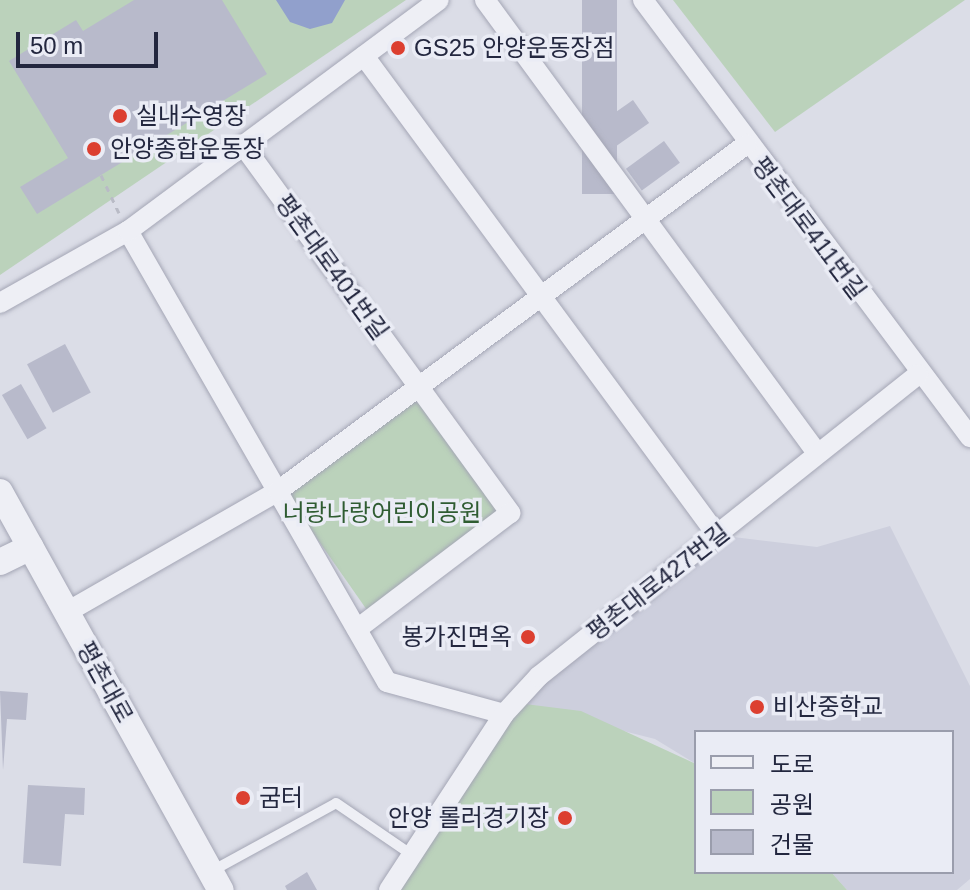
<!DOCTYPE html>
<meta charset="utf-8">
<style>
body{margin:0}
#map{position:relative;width:970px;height:890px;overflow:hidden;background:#dbdde7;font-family:Arial,"Noto Sans KR",sans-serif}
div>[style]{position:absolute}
.built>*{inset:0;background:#cdcfdd}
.green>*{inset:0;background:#bbd2bb;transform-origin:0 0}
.water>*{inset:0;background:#91a0cc}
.building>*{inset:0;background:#b8bacb;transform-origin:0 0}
.path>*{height:3px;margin-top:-1.5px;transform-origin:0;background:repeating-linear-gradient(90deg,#b9bbc6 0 6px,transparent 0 12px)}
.roads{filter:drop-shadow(0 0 2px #a4a6b5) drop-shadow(0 0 2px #a4a6b5)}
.service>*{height:10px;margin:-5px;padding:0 5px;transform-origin:5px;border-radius:5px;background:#eeeff5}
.minor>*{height:20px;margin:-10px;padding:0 10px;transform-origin:10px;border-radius:10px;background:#eeeff5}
.tertiary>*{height:26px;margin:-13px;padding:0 13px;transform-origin:13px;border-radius:13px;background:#eeeff5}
.dots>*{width:22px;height:22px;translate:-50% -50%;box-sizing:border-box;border:4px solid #eaecf5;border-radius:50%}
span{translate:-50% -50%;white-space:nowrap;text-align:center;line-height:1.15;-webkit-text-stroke:7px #eaecf5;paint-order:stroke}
.poi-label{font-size:24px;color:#23273f}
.left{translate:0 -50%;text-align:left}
.right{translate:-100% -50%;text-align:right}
.street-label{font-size:24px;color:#23273f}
.park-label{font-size:24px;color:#2f5c32}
.legend{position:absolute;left:694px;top:730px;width:260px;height:144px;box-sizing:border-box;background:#eaecf5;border:2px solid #9a9dac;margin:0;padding:10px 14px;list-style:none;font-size:24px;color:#23273f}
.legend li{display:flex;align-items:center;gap:16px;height:40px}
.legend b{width:40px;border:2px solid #9a9dac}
.scale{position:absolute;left:16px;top:32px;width:142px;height:36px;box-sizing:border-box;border:4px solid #23273f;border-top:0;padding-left:10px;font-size:24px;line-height:28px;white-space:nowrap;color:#23273f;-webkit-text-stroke:6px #eaecf5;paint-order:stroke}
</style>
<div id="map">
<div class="built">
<i style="clip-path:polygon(890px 526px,970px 686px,970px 879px,957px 890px,847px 890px,831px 872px,952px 872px,952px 732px,696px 732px,696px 764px,655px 739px,509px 702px,717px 535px,817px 547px)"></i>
</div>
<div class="green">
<i style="clip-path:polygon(0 0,406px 0,0 275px)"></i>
<i style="clip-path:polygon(673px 0,965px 0,775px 132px)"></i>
<i style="left:421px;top:396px;width:144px;height:167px;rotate:55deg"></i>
<i style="clip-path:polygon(509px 702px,581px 711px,696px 764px,696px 872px,831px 872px,847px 890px,389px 890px)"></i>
</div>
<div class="water">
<i style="clip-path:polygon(276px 0,345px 0,332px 23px,310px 29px,290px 22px)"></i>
</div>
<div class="building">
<i style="clip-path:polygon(134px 0,222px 0,267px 74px,37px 214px,20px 187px,68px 158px,9px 61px,76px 20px,83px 31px)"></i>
<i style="left:582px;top:0;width:35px;height:194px"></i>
<i style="left:633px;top:100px;width:28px;height:47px;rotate:55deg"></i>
<i style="left:664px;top:141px;width:27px;height:47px;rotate:54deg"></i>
<i style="left:65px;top:344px;width:55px;height:43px;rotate:62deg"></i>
<i style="left:21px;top:384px;width:51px;height:22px;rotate:60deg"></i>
<i style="clip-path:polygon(0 691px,28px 693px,26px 720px,7px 719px,3px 770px)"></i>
<i style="clip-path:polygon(28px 785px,85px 788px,84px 815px,65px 814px,61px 866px,23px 863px)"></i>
<i style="clip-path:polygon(307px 872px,317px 890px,287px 890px,285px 886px)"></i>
</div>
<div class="path">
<i style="left:101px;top:175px;width:42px;rotate:64.7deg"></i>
</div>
<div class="roads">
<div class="service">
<i style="left:212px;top:871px;width:141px;rotate:-28.7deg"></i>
<i style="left:336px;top:803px;width:92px;rotate:34.4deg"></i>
</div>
<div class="minor">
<i style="left:485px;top:0;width:562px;rotate:53.76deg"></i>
<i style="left:643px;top:0;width:546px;rotate:53.19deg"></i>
<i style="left:364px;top:56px;width:595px;rotate:53.61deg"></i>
<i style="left:243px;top:145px;width:455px;rotate:54deg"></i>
<i style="left:510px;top:513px;width:192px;rotate:142.8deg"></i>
<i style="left:128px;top:231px;width:520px;rotate:60.13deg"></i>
<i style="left:387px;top:682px;width:121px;rotate:15.3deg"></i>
<i style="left:0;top:303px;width:147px;rotate:-29.4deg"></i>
<i style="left:128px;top:231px;width:387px;rotate:-36.6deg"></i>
<i style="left:67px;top:612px;width:243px;rotate:-29.8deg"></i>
<i style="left:278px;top:491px;width:583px;rotate:-36.5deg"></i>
<i style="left:389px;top:890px;width:210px;rotate:-56.8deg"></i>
<i style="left:504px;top:714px;width:52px;rotate:-47.4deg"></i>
<i style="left:539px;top:676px;width:484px;rotate:-38.5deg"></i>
</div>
<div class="tertiary">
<i style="left:0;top:492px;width:455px;rotate:61deg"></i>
<i style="left:0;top:562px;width:34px;rotate:-26deg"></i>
</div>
</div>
<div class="dots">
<i style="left:398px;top:48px;background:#dc3f30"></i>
<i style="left:120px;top:116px;background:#dc3f30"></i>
<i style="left:94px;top:149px;background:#dc3f30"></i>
<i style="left:528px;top:637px;background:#dc3f30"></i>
<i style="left:757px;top:707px;background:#dc3f30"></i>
<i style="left:243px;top:798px;background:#dc3f30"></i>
<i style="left:565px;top:818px;background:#dc3f30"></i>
</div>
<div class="poi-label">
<span class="left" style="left:414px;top:48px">GS25 안양운동장점</span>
<span class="left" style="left:136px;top:116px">실내수영장</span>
<span class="left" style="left:110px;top:149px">안양종합운동장</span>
<span class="right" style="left:512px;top:637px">봉가진면옥</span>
<span class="left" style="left:773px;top:707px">비산중학교</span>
<span class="left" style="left:259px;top:798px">굼터</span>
<span class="right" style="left:549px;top:818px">안양 롤러경기장</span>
</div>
<div class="street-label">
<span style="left:809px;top:228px;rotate:53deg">평촌대로411번길</span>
<span style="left:332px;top:267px;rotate:54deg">평촌대로401번길</span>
<span style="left:658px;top:582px;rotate:-38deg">평촌대로427번길</span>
<span style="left:105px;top:682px;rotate:61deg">평촌대로</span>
</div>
<div class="park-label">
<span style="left:382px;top:513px">너랑나랑어린이공원</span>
</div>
<ul class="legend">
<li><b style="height:10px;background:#eeeff5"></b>도로</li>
<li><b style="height:22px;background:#bbd2bb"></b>공원</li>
<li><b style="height:22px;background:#b8bacb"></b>건물</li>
</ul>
<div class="scale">50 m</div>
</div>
